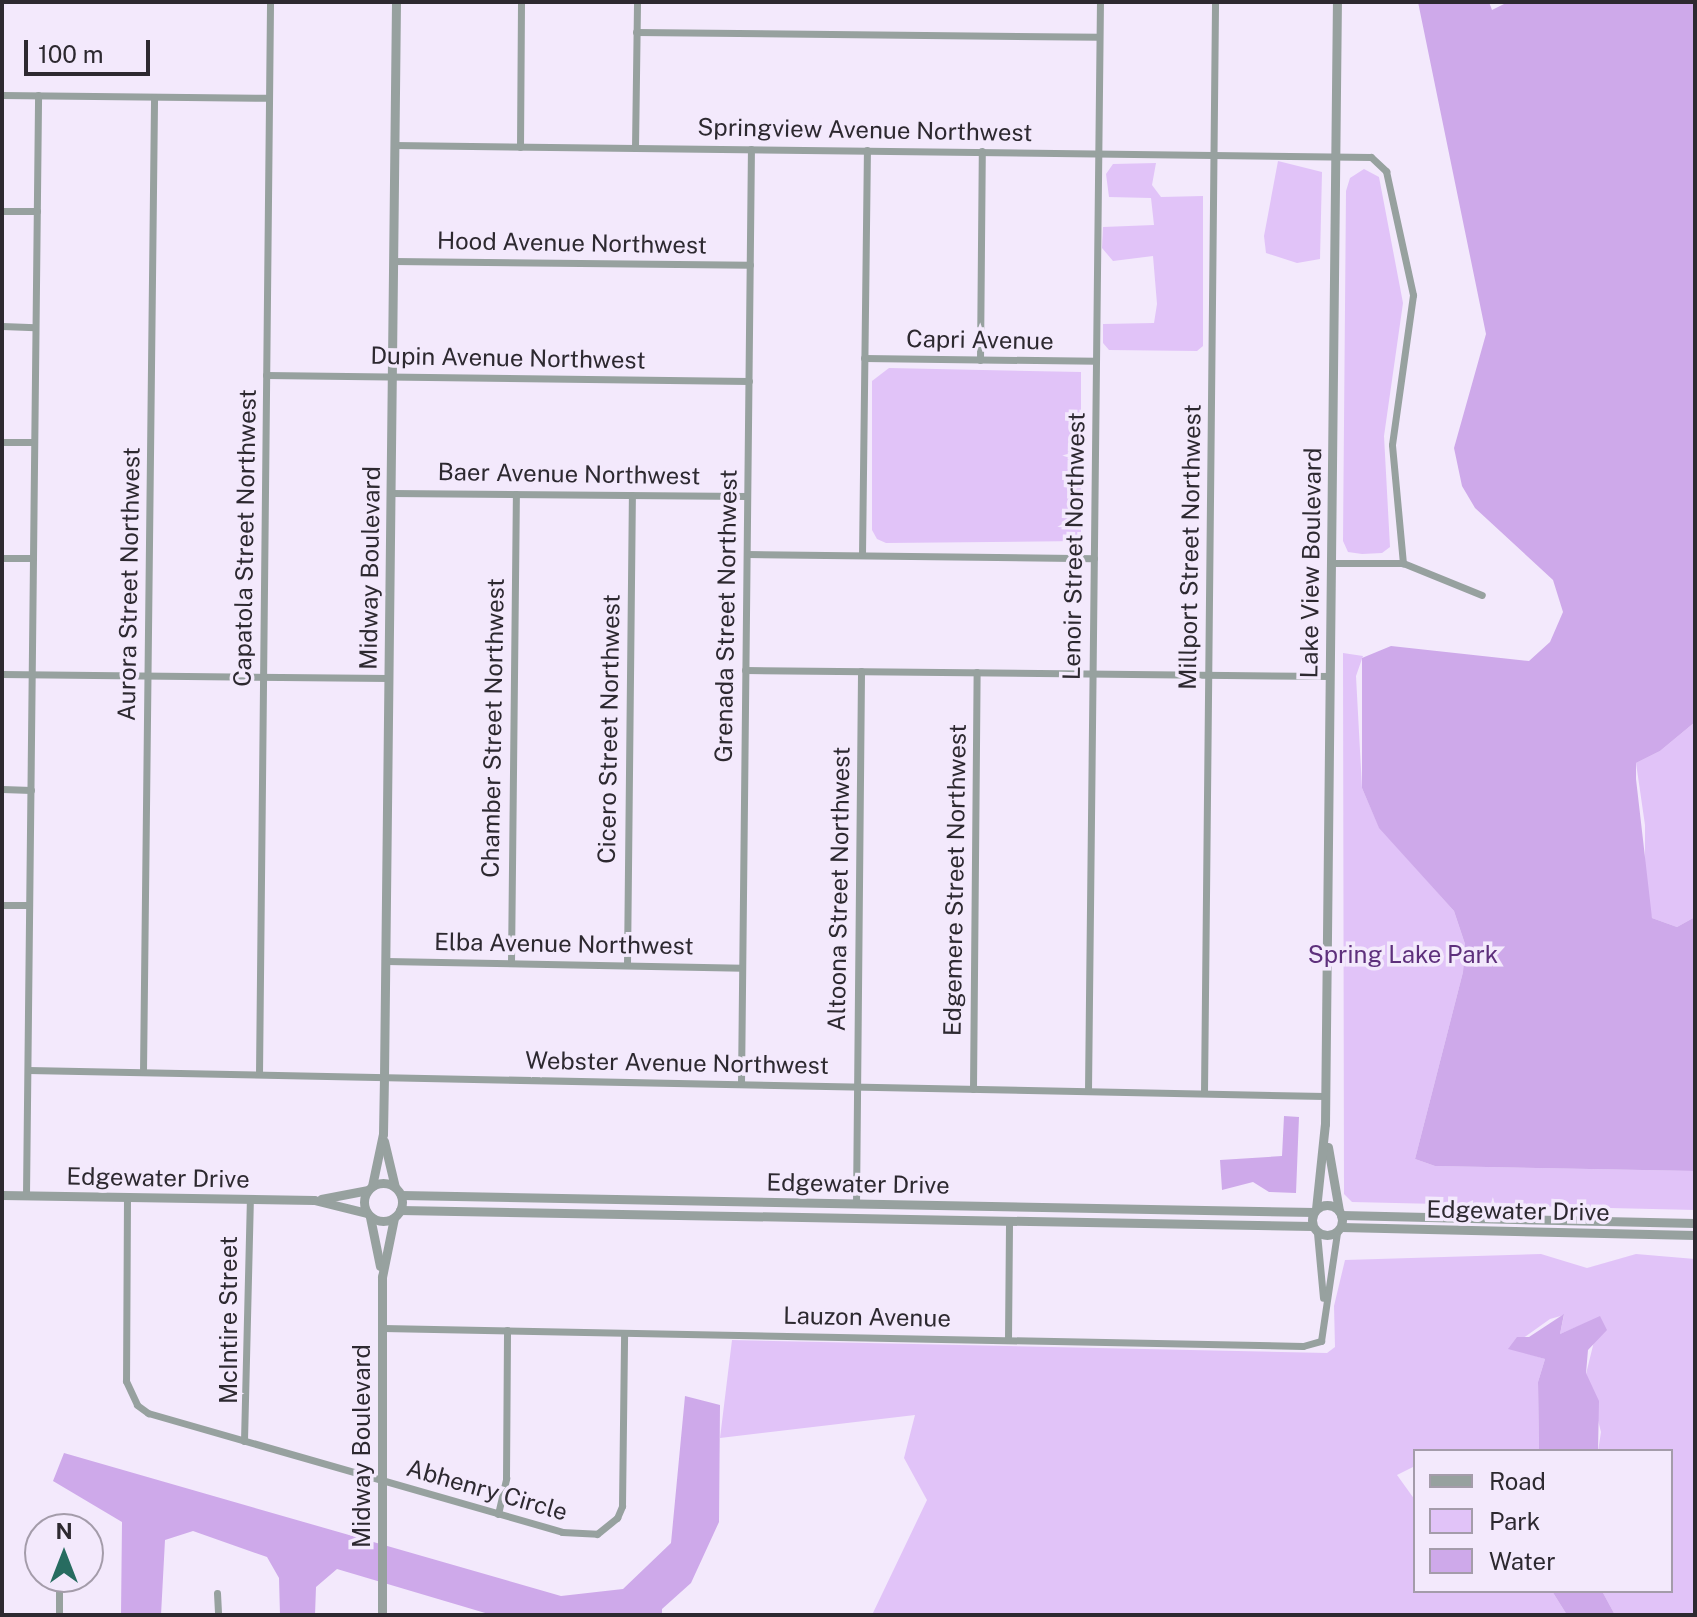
<!DOCTYPE html>
<style>
body{margin:0}
#map{position:relative;width:1697px;height:1617px;overflow:hidden;background:#f3e9fc;font-family:"Public Sans",sans-serif}
div>[style]{position:absolute}
.green>*{inset:0;background:#e1c3f8}
.water>*{inset:0;background:#cea9ea}
.minor>*{height:7px;margin:-3.5px;padding:0 3.5px;transform-origin:3.5px;border-radius:3.5px;background:#97a19f}
.tertiary>*{height:9px;margin:-4.5px;padding:0 4.5px;transform-origin:4.5px;border-radius:4.5px;background:#97a19f}
.tertiary>.ring{margin:-4.5px;padding:0;box-sizing:content-box;background:none;border:9px solid #97a19f;border-radius:50%}
span{translate:-50% -50%;white-space:nowrap;text-align:center;line-height:1.15;-webkit-text-stroke:7px #f3e9fc;paint-order:stroke}
.street-label{font-size:24px;color:#2d2930}
.park-label{font-size:24px;color:#5e307c}
.frame{position:absolute;inset:0;border:4px solid #2d2930;pointer-events:none}
.legend{position:absolute;left:1413px;top:1449px;width:260px;height:144px;box-sizing:border-box;background:#f3e9fc;border:2px solid #a49caa;margin:0;padding:10px 14px;list-style:none;font-size:24px;color:#2d2930}
.legend li{display:flex;align-items:center;gap:16px;height:40px}
.legend b{width:40px;border:2px solid #a49caa}
.north{position:absolute;left:24px;top:1513px;width:80px;height:80px;box-sizing:border-box;background:#f3e9fc;border:2px solid #a49caa;border-radius:50%;rotate:0deg;font-size:22px;font-weight:700;line-height:32px;text-align:center;color:#2d2930}
.north::after{content:'';display:block;margin:auto;width:28px;height:36px;background:#276c60;clip-path:polygon(50% 0,100% 100%,50% 72%,0 100%)}
.scale{position:absolute;left:24px;top:40px;width:126px;height:36px;box-sizing:border-box;border:4px solid #2d2930;border-top:0;padding-left:10px;font-size:24px;line-height:28px;white-space:nowrap;color:#2d2930;-webkit-text-stroke:6px #f3e9fc;paint-order:stroke}
</style>
<div id="map">
<div class="green">
<i style="clip-path:polygon(1278px 161px,1322px 172px,1320px 259px,1297px 263px,1266px 253px,1264px 236px)"></i>
<i style="clip-path:polygon(1156px 163px,1152px 185px,1161px 197px,1203px 196px,1203px 346px,1197px 351px,1109px 350px,1103px 343px,1103px 324px,1154px 323px,1157px 304px,1153px 256px,1113px 261px,1102px 248px,1103px 227px,1154px 225px,1151px 198px,1109px 197px,1106px 174px,1113px 164px)"></i>
<i style="clip-path:polygon(1364px 169px,1379px 177px,1403px 303px,1384px 436px,1390px 547px,1382px 553px,1362px 554px,1348px 552px,1343px 541px,1346px 191px,1350px 178px)"></i>
<i style="clip-path:polygon(889px 368px,1081px 372px,1081px 541px,886px 543px,877px 539px,872px 530px,872px 381px)"></i>
<i style="clip-path:polygon(1343px 653px,1363px 656px,1356px 676px,1362px 788px,1379px 827px,1454px 911px,1465px 944px,1463px 972px,1415px 1159px,1435px 1166px,1695px 1171px,1695px 1210px,1352px 1202px,1344px 1194px)"></i>
<i style="clip-path:polygon(1695px 722px,1695px 917px,1677px 927px,1652px 918px,1645px 895px,1645px 825px,1636px 763px,1660px 751px)"></i>
<i style="clip-path:polygon(1541px 1254px,1587px 1268px,1636px 1254px,1695px 1259px,1695px 1615px,1615px 1615px,1602px 1591px,1671px 1591px,1671px 1451px,1598px 1451px,1601px 1432px,1586px 1374px,1600px 1317px,1560px 1334px,1564px 1315px,1550px 1319px,1509px 1348px,1545px 1359px,1538px 1382px,1539px 1451px,1415px 1451px,1415px 1466px,1397px 1475px,1415px 1500px,1415px 1591px,1552px 1591px,1567px 1615px,872px 1615px,927px 1500px,904px 1458px,915px 1415px,720px 1438px,732px 1340px,1327px 1353px,1335px 1347px,1334px 1306px,1345px 1260px)"></i>
</div>
<div class="water">
<i style="clip-path:polygon(1418px 2px,1489px 2px,1492px 10px,1508px 2px,1694px 2px,1695px 722px,1660px 751px,1636px 763px,1636px 779px,1652px 918px,1677px 927px,1695px 917px,1695px 1171px,1435px 1166px,1415px 1159px,1463px 972px,1465px 944px,1454px 911px,1379px 828px,1362px 788px,1362px 658px,1391px 646px,1529px 661px,1550px 642px,1563px 612px,1553px 580px,1475px 508px,1462px 486px,1454px 448px,1486px 334px)"></i>
<i style="clip-path:polygon(1284px 1116px,1299px 1117px,1296px 1193px,1269px 1192px,1253px 1182px,1222px 1190px,1220px 1160px,1282px 1156px)"></i>
<i style="clip-path:polygon(1564px 1314px,1560px 1334px,1600px 1316px,1607px 1330px,1588px 1350px,1586px 1373px,1599px 1401px,1598px 1451px,1539px 1451px,1538px 1382px,1545px 1359px,1508px 1349px,1517px 1337px,1529px 1337px)"></i>
<i style="clip-path:polygon(685px 1396px,720px 1405px,719px 1522px,691px 1583px,662px 1609px,662px 1615px,492px 1615px,337px 1569px,316px 1587px,315px 1615px,280px 1615px,279px 1578px,267px 1557px,193px 1531px,165px 1540px,161px 1615px,121px 1615px,122px 1522px,53px 1481px,64px 1453px,561px 1596px,623px 1589px,671px 1543px)"></i>
<i style="clip-path:polygon(1552px 1591px,1602px 1591px,1615px 1615px,1567px 1615px)"></i>
</div>
<div class="minor">
<i style="left:636px;top:32px;width:463px;rotate:0.6deg"></i>
<i style="left:2px;top:95px;width:267px;rotate:0.6deg"></i>
<i style="left:394px;top:145px;width:977px;rotate:0.7deg"></i>
<i style="left:1371px;top:157px;width:21px;rotate:43deg"></i>
<i style="left:1386px;top:171px;width:127px;rotate:77.7deg"></i>
<i style="left:1413px;top:295px;width:151px;rotate:98deg"></i>
<i style="left:1392px;top:445px;width:119px;rotate:84.7deg"></i>
<i style="left:520px;top:147px;width:145px;rotate:-89.6deg"></i>
<i style="left:635px;top:148px;width:146px;rotate:-89.2deg"></i>
<i style="left:2px;top:211px;width:35px"></i>
<i style="left:393px;top:261px;width:357px;rotate:0.6deg"></i>
<i style="left:2px;top:326px;width:33px;rotate:2deg"></i>
<i style="left:864px;top:358px;width:232px;rotate:0.7deg"></i>
<i style="left:980px;top:360px;width:209px;rotate:-89.5deg"></i>
<i style="left:266px;top:375px;width:483px;rotate:0.7deg"></i>
<i style="left:2px;top:442px;width:32px"></i>
<i style="left:391px;top:493px;width:356px;rotate:0.5deg"></i>
<i style="left:747px;top:554px;width:347px;rotate:0.7deg"></i>
<i style="left:862px;top:555px;width:405px;rotate:-89.3deg"></i>
<i style="left:2px;top:558px;width:31px"></i>
<i style="left:1331px;top:563px;width:72px"></i>
<i style="left:1403px;top:563px;width:85px;rotate:22.1deg"></i>
<i style="left:745px;top:670px;width:585px;rotate:0.59deg"></i>
<i style="left:2px;top:674px;width:387px;rotate:0.6deg"></i>
<i style="left:2px;top:789px;width:29px;rotate:2deg"></i>
<i style="left:2px;top:905px;width:27px"></i>
<i style="left:386px;top:961px;width:356px;rotate:1.1deg"></i>
<i style="left:511px;top:963px;width:469px;rotate:-89.4deg"></i>
<i style="left:627px;top:964px;width:469px;rotate:-89.4deg"></i>
<i style="left:28px;top:1070px;width:1297px;rotate:1.15deg"></i>
<i style="left:143px;top:1072px;width:975px;rotate:-89.35deg"></i>
<i style="left:259px;top:1074px;width:1072px;rotate:-89.41deg"></i>
<i style="left:741px;top:1084px;width:935px;rotate:-89.39deg"></i>
<i style="left:973px;top:1089px;width:417px;rotate:-89.5deg"></i>
<i style="left:1088px;top:1091px;width:1089px;rotate:-89.37deg"></i>
<i style="left:1204px;top:1093px;width:1091px;rotate:-89.42deg"></i>
<i style="left:26px;top:1195px;width:1100px;rotate:-89.37deg"></i>
<i style="left:127px;top:1197px;width:184px;rotate:90.3deg"></i>
<i style="left:126px;top:1381px;width:26px;rotate:65deg"></i>
<i style="left:137px;top:1405px;width:14px;rotate:36deg"></i>
<i style="left:148px;top:1413px;width:431px;rotate:16deg"></i>
<i style="left:562px;top:1532px;width:35px;rotate:3deg"></i>
<i style="left:597px;top:1534px;width:26px;rotate:-39deg"></i>
<i style="left:617px;top:1518px;width:13px;rotate:-67deg"></i>
<i style="left:622px;top:1506px;width:173px;rotate:-89.3deg"></i>
<i style="left:856px;top:1204px;width:533px;rotate:-89.46deg"></i>
<i style="left:1317px;top:1233px;width:65px;rotate:84.7deg"></i>
<i style="left:383px;top:1328px;width:920px;rotate:1.12deg"></i>
<i style="left:1303px;top:1346px;width:19px;rotate:-16deg"></i>
<i style="left:1321px;top:1341px;width:109px;rotate:-81.6deg"></i>
<i style="left:1008px;top:1340px;width:118px;rotate:-89.5deg"></i>
<i style="left:244px;top:1441px;width:241px;rotate:-88.6deg"></i>
<i style="left:498px;top:1514px;width:37px;rotate:-77deg"></i>
<i style="left:506px;top:1478px;width:148px;rotate:-89.6deg"></i>
<i style="left:217px;top:1593px;width:22px;rotate:87deg"></i>
<i style="left:59px;top:1615px;width:38px;rotate:-90deg"></i>
</div>
<div class="tertiary">
<i style="left:384px;top:1141px;width:47px;rotate:76.6deg"></i>
<i style="left:1328px;top:1147px;width:65px;rotate:80.2deg"></i>
<i class="ring" style="left:364px;top:1183px;width:29px;height:29px"></i>
<i style="left:372px;top:1186px;width:53px;rotate:-78.1deg"></i>
<i style="left:383px;top:1134px;width:57px;rotate:-89deg"></i>
<i style="left:384px;top:1077px;width:1075px;rotate:-89.36deg"></i>
<i style="left:2px;top:1195px;width:312px;rotate:0.9deg"></i>
<i style="left:314px;top:1200px;width:55px;rotate:13.8deg"></i>
<i style="left:401px;top:1195px;width:913px;rotate:1.07deg"></i>
<i style="left:321px;top:1199px;width:48px;rotate:-10.8deg"></i>
<i class="ring" style="left:1312px;top:1205px;width:21px;height:21px"></i>
<i style="left:1316px;top:1209px;width:85px;rotate:-84deg"></i>
<i style="left:1325px;top:1124px;width:1122px;rotate:-89.39deg"></i>
<i style="left:400px;top:1210px;width:912px;rotate:1.01deg"></i>
<i style="left:1341px;top:1215px;width:354px;rotate:1.3deg"></i>
<i style="left:370px;top:1217px;width:50px;rotate:78.5deg"></i>
<i style="left:1341px;top:1227px;width:354px;rotate:1.3deg"></i>
<i style="left:382px;top:1615px;width:338px;rotate:-90deg"></i>
<i style="left:382px;top:1277px;width:60px;rotate:-78.5deg"></i>
</div>
<div class="street-label">
<span style="left:865px;top:130px;rotate:1deg">Springview Avenue Northwest</span>
<span style="left:572px;top:243px;rotate:1deg">Hood Avenue Northwest</span>
<span style="left:980px;top:340px;rotate:1deg">Capri Avenue</span>
<span style="left:508px;top:358px;rotate:1deg">Dupin Avenue Northwest</span>
<span style="left:569px;top:474px;rotate:1deg">Baer Avenue Northwest</span>
<span style="left:245px;top:538px;rotate:-89deg">Capatola Street Northwest</span>
<span style="left:1074px;top:546px;rotate:-89deg">Lenoir Street Northwest</span>
<span style="left:1190px;top:547px;rotate:-89deg">Millport Street Northwest</span>
<span style="left:1311px;top:563px;rotate:-89deg">Lake View Boulevard</span>
<span style="left:370px;top:568px;rotate:-89deg">Midway Boulevard</span>
<span style="left:129px;top:584px;rotate:-89deg">Aurora Street Northwest</span>
<span style="left:726px;top:616px;rotate:-89deg">Grenada Street Northwest</span>
<span style="left:493px;top:728px;rotate:-89deg">Chamber Street Northwest</span>
<span style="left:609px;top:729px;rotate:-89deg">Cicero Street Northwest</span>
<span style="left:955px;top:880px;rotate:-89deg">Edgemere Street Northwest</span>
<span style="left:839px;top:889px;rotate:-89deg">Altoona Street Northwest</span>
<span style="left:564px;top:944px;rotate:1deg">Elba Avenue Northwest</span>
<span style="left:677px;top:1063px;rotate:1deg">Webster Avenue Northwest</span>
<span style="left:158px;top:1178px;rotate:1deg">Edgewater Drive</span>
<span style="left:858px;top:1184px;rotate:1deg">Edgewater Drive</span>
<span style="left:1518px;top:1211px;rotate:1deg">Edgewater Drive</span>
<span style="left:867px;top:1317px;rotate:1deg">Lauzon Avenue</span>
<span style="left:229px;top:1320px;rotate:-90deg">McIntire Street</span>
<span style="left:362px;top:1446px;rotate:-90deg">Midway Boulevard</span>
<span style="left:487px;top:1490px;rotate:16deg">Abhenry Circle</span>
</div>
<div class="park-label">
<span style="left:1403px;top:955px">Spring Lake Park</span>
</div>
<div class="frame"></div>
<ul class="legend">
<li><b style="height:10px;background:#97a19f"></b>Road</li>
<li><b style="height:22px;background:#e1c3f8"></b>Park</li>
<li><b style="height:22px;background:#cea9ea"></b>Water</li>
</ul>
<div class="north">N</div>
<div class="scale">100 m</div>
</div>
